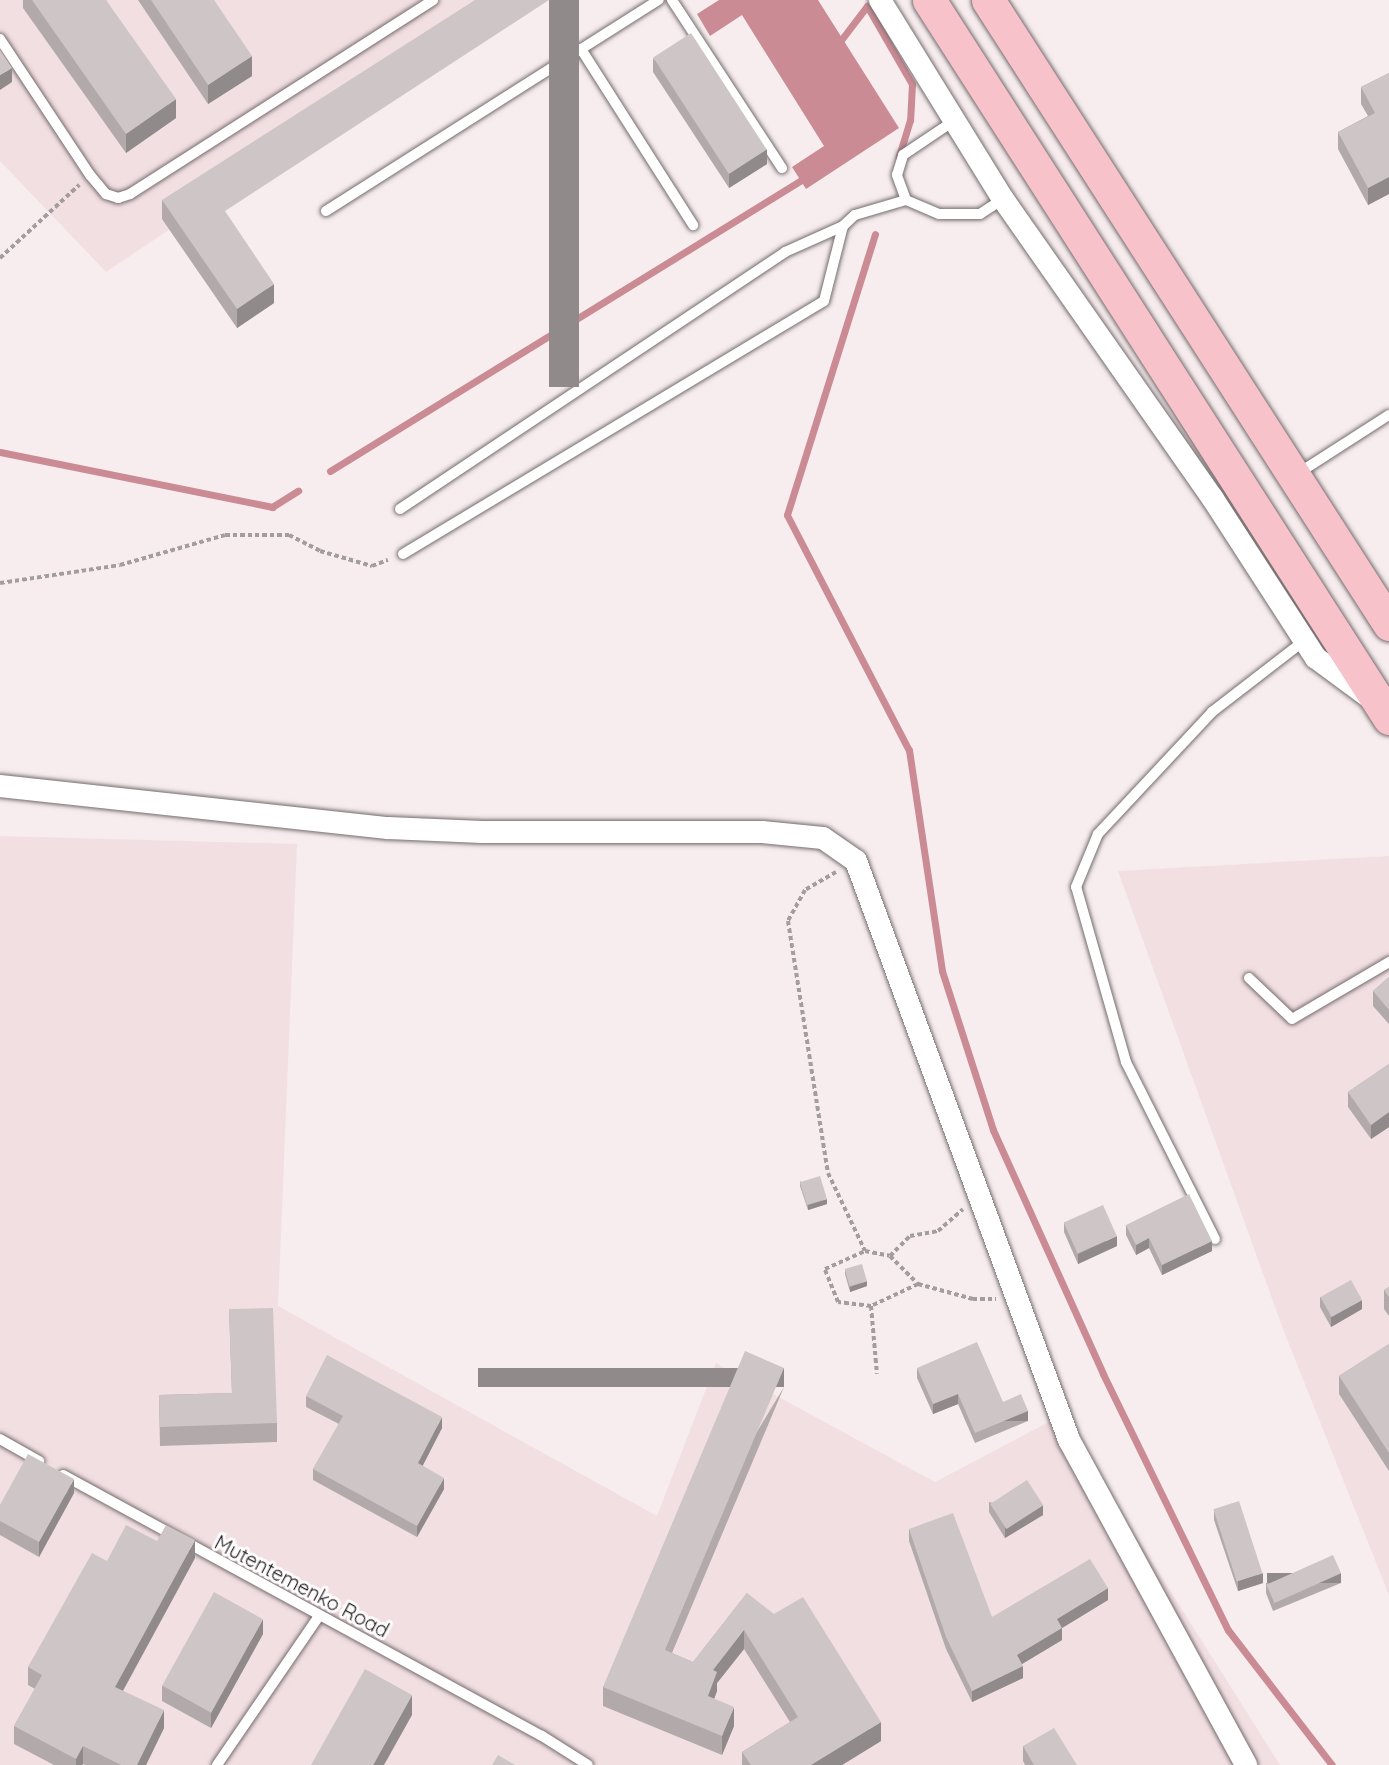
<!DOCTYPE html>
<style>
body{margin:0}
#map{position:relative;width:1389px;height:1765px;overflow:hidden;background:#f7edee;font-family:Quicksand,sans-serif}
div>[style]{position:absolute}
.built>*{inset:0;background:#f2dfe1}
.water>*{inset:0;background:#cb8b95}
.stream>*{height:7px;margin:-3.5px;padding:0 3.5px;transform-origin:3.5px;border-radius:3.5px;background:#cb8b95}
.path>*{height:4px;margin-top:-2px;transform-origin:0;background:repeating-linear-gradient(90deg,#a49d9e 0 4.5px,transparent 0 7.5px)}
.roads{filter:drop-shadow(0 0 2px #746c6d) drop-shadow(0 0 2px #746c6d)}
.service>*{height:10px;margin:-5px;padding:0 5px;transform-origin:5px;border-radius:5px;background:#fff}
.minor>*{height:22px;margin:-11px;padding:0 11px;transform-origin:11px;border-radius:11px;background:#fff}
.trunk>*{height:33px;margin:-16.5px;padding:0 16.5px;transform-origin:16.5px;border-radius:16.5px;background:#f8c2ca}
.wall>*{inset:0;background:#b1a9aa}
.shaded-wall>*{inset:0;background:#908a8b;transform-origin:0 0}
.building>*{inset:0;background:#cec5c6;transform-origin:0 0}
span{translate:-50% -50%;white-space:nowrap;text-align:center;line-height:1.15;-webkit-text-stroke:6px #fefcfd;paint-order:stroke}
.street-label{font-size:20px;color:#211e1e}
</style>
<div id="map">
<div class="built">
<i style="clip-path:polygon(0 0,512px 0,106px 272px,0 161px)"></i>
<i style="clip-path:polygon(0 836px,297px 844px,278px 1306px,657px 1516px,716px 1363px,935px 1482px,1060px 1416px,1280px 1765px,0 1765px)"></i>
<i style="clip-path:polygon(1389px 856px,1389px 1595px,1283px 1329px,1118px 871px)"></i>
</div>
<div class="water">
<i style="clip-path:polygon(719px 0,818px 0,899px 128px,806px 189px,792px 167px,824px 146px,742px 15px,710px 36px,697px 14px)"></i>
</div>
<div class="stream">
<i style="left:838px;top:44px;width:48px;rotate:-52.7deg"></i>
<i style="left:867px;top:6px;width:90px;rotate:60deg"></i>
<i style="left:912px;top:84px;width:36px;rotate:93deg"></i>
<i style="left:910px;top:120px;width:39px;rotate:107deg"></i>
<i style="left:875px;top:234px;width:294px;rotate:107.4deg"></i>
<i style="left:787px;top:515px;width:265px;rotate:62.6deg"></i>
<i style="left:909px;top:750px;width:223px;rotate:81.5deg"></i>
<i style="left:942px;top:971px;width:167px;rotate:72.2deg"></i>
<i style="left:993px;top:1130px;width:268px;rotate:65.7deg"></i>
<i style="left:1103px;top:1374px;width:285px;rotate:64deg"></i>
<i style="left:1228px;top:1630px;width:170px;rotate:52.4deg"></i>
<i style="left:0;top:452px;width:278px;rotate:11.4deg"></i>
<i style="left:272px;top:507px;width:31px;rotate:-32deg"></i>
<i style="left:330px;top:471px;width:562px;rotate:-31.68deg"></i>
</div>
<div class="path">
<i style="left:0;top:258px;width:108px;rotate:-42.7deg"></i>
<i style="left:0;top:583px;width:121px;rotate:-8.5deg"></i>
<i style="left:120px;top:565px;width:109px;rotate:-15.9deg"></i>
<i style="left:225px;top:535px;width:64px"></i>
<i style="left:289px;top:535px;width:35px;rotate:27deg"></i>
<i style="left:320px;top:551px;width:54px;rotate:16.1deg"></i>
<i style="left:372px;top:566px;width:17px;rotate:-21deg"></i>
<i style="left:836px;top:872px;width:36px;rotate:150deg"></i>
<i style="left:805px;top:890px;width:35px;rotate:119deg"></i>
<i style="left:788px;top:921px;width:255px;rotate:81deg"></i>
<i style="left:828px;top:1173px;width:86px;rotate:64.6deg"></i>
<i style="left:865px;top:1251px;width:25px;rotate:11deg"></i>
<i style="left:890px;top:1256px;width:40px;rotate:45deg"></i>
<i style="left:918px;top:1284px;width:52px;rotate:154.9deg"></i>
<i style="left:871px;top:1306px;width:33px;rotate:-173deg"></i>
<i style="left:838px;top:1302px;width:35px;rotate:-112deg"></i>
<i style="left:825px;top:1269px;width:44px;rotate:-24.2deg"></i>
<i style="left:890px;top:1256px;width:28px;rotate:-45deg"></i>
<i style="left:910px;top:1236px;width:28px;rotate:-10deg"></i>
<i style="left:938px;top:1231px;width:33px;rotate:-41deg"></i>
<i style="left:918px;top:1284px;width:57px;rotate:15.3deg"></i>
<i style="left:973px;top:1299px;width:23px"></i>
<i style="left:871px;top:1306px;width:68px;rotate:85deg"></i>
</div>
<div class="roads">
<div class="service">
<i style="left:672px;top:0;width:201px;rotate:56.8deg"></i>
<i style="left:0;top:39px;width:163px;rotate:56.5deg"></i>
<i style="left:90px;top:175px;width:25px;rotate:50deg"></i>
<i style="left:106px;top:194px;width:13px;rotate:18deg"></i>
<i style="left:118px;top:198px;width:13px;rotate:-18deg"></i>
<i style="left:130px;top:194px;width:360px;rotate:-32.6deg"></i>
<i style="left:581px;top:49px;width:209px;rotate:57.5deg"></i>
<i style="left:906px;top:200px;width:27px;rotate:-110deg"></i>
<i style="left:897px;top:175px;width:21px;rotate:-73deg"></i>
<i style="left:903px;top:155px;width:63px;rotate:-33.9deg"></i>
<i style="left:326px;top:211px;width:394px;rotate:-32.4deg"></i>
<i style="left:1297px;top:474px;width:109px;rotate:-32.7deg"></i>
<i style="left:400px;top:509px;width:463px;rotate:-33.7deg"></i>
<i style="left:785px;top:252px;width:64px;rotate:-24.1deg"></i>
<i style="left:403px;top:554px;width:491px;rotate:-31deg"></i>
<i style="left:824px;top:301px;width:77px;rotate:-75.8deg"></i>
<i style="left:843px;top:226px;width:16px;rotate:-43deg"></i>
<i style="left:855px;top:215px;width:53px;rotate:-16.4deg"></i>
<i style="left:906px;top:200px;width:36px;rotate:23deg"></i>
<i style="left:939px;top:214px;width:41px"></i>
<i style="left:980px;top:214px;width:27px;rotate:-33deg"></i>
<i style="left:1249px;top:978px;width:59px;rotate:43.6deg"></i>
<i style="left:1292px;top:1019px;width:113px;rotate:-30.4deg"></i>
<i style="left:1215px;top:1239px;width:198px;rotate:-116.7deg"></i>
<i style="left:1126px;top:1062px;width:182px;rotate:-105.9deg"></i>
<i style="left:1076px;top:887px;width:57px;rotate:-67.5deg"></i>
<i style="left:1098px;top:834px;width:167px;rotate:-46.9deg"></i>
<i style="left:1212px;top:712px;width:116px;rotate:-37.7deg"></i>
<i style="left:0;top:1439px;width:45px;rotate:29.4deg"></i>
<i style="left:63px;top:1475px;width:545px;rotate:28.59deg"></i>
<i style="left:542px;top:1736px;width:54px;rotate:32.2deg"></i>
<i style="left:217px;top:1765px;width:181px;rotate:-55.6deg"></i>
</div>
<div class="minor">
<i style="left:880px;top:0;width:234px;rotate:58.3deg"></i>
<i style="left:1003px;top:199px;width:366px;rotate:55deg"></i>
<i style="left:1213px;top:499px;width:189px;rotate:57.1deg"></i>
<i style="left:1316px;top:658px;width:66px;rotate:36.3deg"></i>
<i style="left:0;top:786px;width:390px;rotate:6.2deg"></i>
<i style="left:388px;top:828px;width:94px;rotate:2.4deg"></i>
<i style="left:482px;top:832px;width:280px"></i>
<i style="left:762px;top:832px;width:61px;rotate:5.6deg"></i>
<i style="left:823px;top:838px;width:40px;rotate:34.9deg"></i>
<i style="left:856px;top:861px;width:617px;rotate:69.8deg"></i>
<i style="left:1069px;top:1440px;width:370px;rotate:61.4deg"></i>
</div>
<div class="trunk">
<i style="left:929px;top:0;width:853px;rotate:57.35deg"></i>
<i style="left:988px;top:0;width:742px;rotate:57.27deg"></i>
</div>
</div>
<div class="wall">
<i style="clip-path:polygon(23px 0,106px 0,176px 118px,126px 153px,23px 8px)"></i>
<i style="clip-path:polygon(138px 0,214px 0,252px 76px,208px 104px)"></i>
<i style="clip-path:polygon(653px 58px,767px 164px,729px 188px,653px 72px)"></i>
<i style="clip-path:polygon(1389px 73px,1389px 194px,1368px 205px,1338px 149px,1338px 132px,1368px 116px,1361px 104px,1361px 87px)"></i>
<i style="clip-path:polygon(162px 200px,234px 225px,274px 303px,237px 328px,162px 219px)"></i>
<i style="clip-path:polygon(1389px 977px,1389px 1024px,1373px 1006px,1373px 991px)"></i>
<i style="clip-path:polygon(1389px 1064px,1389px 1127px,1371px 1139px,1348px 1107px,1348px 1092px)"></i>
<i style="clip-path:polygon(800px 1181px,827px 1204px,808px 1210px,800px 1186px)"></i>
<i style="clip-path:polygon(1064px 1222px,1117px 1246px,1078px 1264px,1064px 1232px)"></i>
<i style="clip-path:polygon(1126px 1225px,1212px 1251px,1162px 1275px,1149px 1248px,1136px 1255px,1126px 1235px)"></i>
<i style="clip-path:polygon(845px 1269px,867px 1286px,850px 1292px,845px 1274px)"></i>
<i style="clip-path:polygon(1389px 1287px,1389px 1316px,1384px 1309px,1384px 1290px)"></i>
<i style="clip-path:polygon(1320px 1297px,1362px 1309px,1331px 1327px,1320px 1307px)"></i>
<i style="clip-path:polygon(229px 1309px,277px 1423px,277px 1442px,160px 1446px,159px 1395px,232px 1393px)"></i>
<i style="clip-path:polygon(1389px 1344px,1389px 1471px,1339px 1394px,1339px 1376px)"></i>
<i style="clip-path:polygon(917px 1368px,1003px 1402px,1028px 1421px,975px 1443px,958px 1404px,933px 1414px,917px 1378px)"></i>
<i style="clip-path:polygon(784px 1387px,672px 1653px,693px 1662px,747px 1593px,881px 1741px,842px 1765px,742px 1765px,742px 1752px,790px 1722px,744px 1649px,717px 1683px,717px 1691px,714px 1699px,734px 1726px,722px 1755px,603px 1706px,603px 1687px)"></i>
<i style="clip-path:polygon(306px 1396px,442px 1428px,422px 1466px,444px 1489px,417px 1537px,313px 1480px,313px 1469px,339px 1424px,306px 1407px)"></i>
<i style="clip-path:polygon(74px 1493px,39px 1557px,0 1535px,0 1505px)"></i>
<i style="clip-path:polygon(989px 1502px,1043px 1515px,1005px 1538px,989px 1512px)"></i>
<i style="clip-path:polygon(1214px 1510px,1263px 1583px,1238px 1591px,1214px 1520px)"></i>
<i style="clip-path:polygon(909px 1529px,992px 1617px,1108px 1600px,1062px 1628px,1062px 1640px,1022px 1664px,1023px 1678px,972px 1702px,946px 1649px,909px 1541px)"></i>
<i style="clip-path:polygon(157px 1541px,195px 1558px,123px 1691px,164px 1728px,146px 1765px,85px 1765px,83px 1764px,82px 1765px,54px 1765px,14px 1744px,14px 1726px,35px 1689px,28px 1685px,28px 1667px,107px 1561px)"></i>
<i style="clip-path:polygon(1266px 1583px,1341px 1583px,1273px 1611px,1266px 1593px)"></i>
<i style="clip-path:polygon(263px 1634px,211px 1728px,162px 1701px,162px 1686px)"></i>
<i style="clip-path:polygon(1023px 1746px,1077px 1765px,1025px 1765px,1023px 1761px)"></i>
</div>
<div class="shaded-wall">
<i style="left:549px;top:0;width:30px;height:387px"></i>
<i style="clip-path:polygon(252px 56px,252px 76px,208px 104px,208px 85px)"></i>
<i style="clip-path:polygon(12px 68px,12px 82px,0 90px,0 75px)"></i>
<i style="clip-path:polygon(176px 99px,176px 118px,126px 153px,126px 134px)"></i>
<i style="clip-path:polygon(767px 149px,767px 164px,729px 188px,729px 173px)"></i>
<i style="clip-path:polygon(1389px 177px,1389px 194px,1368px 205px,1368px 188px)"></i>
<i style="clip-path:polygon(274px 284px,274px 303px,237px 328px,237px 309px)"></i>
<i style="clip-path:polygon(1389px 1112px,1389px 1127px,1371px 1139px,1371px 1125px)"></i>
<i style="clip-path:polygon(827px 1199px,827px 1204px,808px 1210px,808px 1205px)"></i>
<i style="clip-path:polygon(1117px 1236px,1117px 1246px,1078px 1264px,1078px 1254px)"></i>
<i style="clip-path:polygon(1149px 1238px,1149px 1248px,1136px 1255px,1136px 1245px)"></i>
<i style="clip-path:polygon(1212px 1241px,1212px 1251px,1162px 1275px,1162px 1265px)"></i>
<i style="clip-path:polygon(867px 1281px,867px 1286px,850px 1292px,850px 1287px)"></i>
<i style="clip-path:polygon(1362px 1300px,1362px 1309px,1331px 1327px,1331px 1317px)"></i>
<i style="left:784px;top:1368px;width:19px;height:306px;rotate:90deg"></i>
<i style="clip-path:polygon(958px 1394px,958px 1404px,933px 1414px,933px 1404px)"></i>
<i style="left:1028px;top:1411px;width:10px;height:57px;rotate:90deg"></i>
<i style="clip-path:polygon(442px 1417px,442px 1428px,418px 1475px,418px 1463px)"></i>
<i style="clip-path:polygon(444px 1478px,444px 1489px,417px 1537px,417px 1526px)"></i>
<i style="clip-path:polygon(74px 1479px,74px 1493px,39px 1557px,39px 1542px)"></i>
<i style="clip-path:polygon(1043px 1505px,1043px 1515px,1005px 1538px,1005px 1528px)"></i>
<i style="clip-path:polygon(195px 1540px,195px 1558px,115px 1705px,115px 1687px)"></i>
<i style="clip-path:polygon(1263px 1573px,1263px 1583px,1238px 1591px,1238px 1581px)"></i>
<i style="left:1341px;top:1573px;width:10px;height:74px;rotate:90deg"></i>
<i style="clip-path:polygon(1108px 1588px,1108px 1600px,1062px 1628px,1062px 1640px,1017px 1667px,1017px 1655px,1057px 1619px)"></i>
<i style="clip-path:polygon(263px 1619px,263px 1634px,211px 1728px,211px 1713px)"></i>
<i style="clip-path:polygon(744px 1630px,744px 1649px,717px 1683px,717px 1691px,708px 1715px,708px 1696px,713px 1670px)"></i>
<i style="clip-path:polygon(1023px 1666px,1023px 1678px,972px 1702px,972px 1691px)"></i>
<i style="clip-path:polygon(412px 1695px,412px 1715px,384px 1765px,373px 1765px)"></i>
<i style="clip-path:polygon(734px 1707px,734px 1726px,722px 1755px,722px 1736px)"></i>
<i style="clip-path:polygon(164px 1710px,164px 1728px,146px 1765px,137px 1765px)"></i>
<i style="clip-path:polygon(881px 1722px,881px 1741px,842px 1765px,811px 1765px)"></i>
<i style="clip-path:polygon(83px 1746px,83px 1764px,82px 1765px,76px 1765px,76px 1759px)"></i>
</div>
<div class="building">
<i style="clip-path:polygon(32px 0,106px 0,176px 99px,126px 134px)"></i>
<i style="clip-path:polygon(151px 0,214px 0,252px 56px,208px 85px)"></i>
<i style="clip-path:polygon(475px 0,549px 0,225px 211px,274px 284px,237px 309px,162px 200px)"></i>
<i style="left:691px;top:33px;width:139px;height:45px;rotate:57deg"></i>
<i style="clip-path:polygon(0 50px,12px 68px,0 75px)"></i>
<i style="clip-path:polygon(1389px 73px,1389px 177px,1368px 188px,1338px 132px,1375px 113px,1361px 87px)"></i>
<i style="clip-path:polygon(1389px 977px,1389px 1010px,1373px 991px)"></i>
<i style="clip-path:polygon(1389px 1064px,1389px 1112px,1371px 1125px,1348px 1092px)"></i>
<i style="left:820px;top:1176px;width:24px;height:21px;rotate:73deg"></i>
<i style="clip-path:polygon(1189px 1194px,1212px 1241px,1162px 1265px,1149px 1238px,1136px 1245px,1126px 1225px)"></i>
<i style="left:1103px;top:1205px;width:34px;height:43px;rotate:66deg"></i>
<i style="left:862px;top:1264px;width:18px;height:18px;rotate:74deg"></i>
<i style="left:1351px;top:1280px;width:23px;height:35px;rotate:61deg"></i>
<i style="clip-path:polygon(1389px 1287px,1389px 1297px,1384px 1290px)"></i>
<i style="clip-path:polygon(273px 1308px,277px 1423px,160px 1427px,159px 1395px,232px 1393px,229px 1309px)"></i>
<i style="clip-path:polygon(977px 1342px,1003px 1402px,1021px 1394px,1028px 1411px,975px 1433px,958px 1394px,933px 1404px,917px 1368px)"></i>
<i style="clip-path:polygon(1389px 1344px,1389px 1453px,1339px 1376px)"></i>
<i style="clip-path:polygon(745px 1351px,784px 1368px,665px 1650px,693px 1662px,747px 1593px,774px 1614px,803px 1597px,881px 1722px,811px 1765px,751px 1765px,742px 1752px,798px 1717px,744px 1630px,713px 1670px,717px 1672px,708px 1696px,734px 1707px,722px 1736px,603px 1687px)"></i>
<i style="clip-path:polygon(327px 1355px,442px 1417px,418px 1463px,444px 1478px,417px 1526px,313px 1469px,343px 1416px,306px 1396px)"></i>
<i style="clip-path:polygon(28px 1454px,74px 1479px,39px 1542px,0 1521px,0 1505px)"></i>
<i style="left:1027px;top:1480px;width:30px;height:44px;rotate:57deg"></i>
<i style="left:1239px;top:1501px;width:76px;height:27px;rotate:72deg"></i>
<i style="clip-path:polygon(953px 1513px,992px 1617px,1090px 1559px,1108px 1588px,1057px 1619px,1062px 1628px,1017px 1655px,1023px 1666px,972px 1691px,946px 1637px,909px 1529px)"></i>
<i style="clip-path:polygon(126px 1525px,157px 1541px,166px 1525px,195px 1540px,115px 1687px,164px 1710px,137px 1765px,121px 1765px,83px 1746px,76px 1759px,14px 1726px,42px 1675px,28px 1667px,92px 1553px,107px 1561px)"></i>
<i style="left:1333px;top:1555px;width:20px;height:73px;rotate:66deg"></i>
<i style="left:214px;top:1592px;width:56px;height:107px;rotate:29deg"></i>
<i style="clip-path:polygon(365px 1669px,412px 1695px,373px 1765px,311px 1765px)"></i>
<i style="clip-path:polygon(1054px 1728px,1077px 1765px,1034px 1765px,1023px 1746px)"></i>
<i style="clip-path:polygon(498px 1755px,515px 1765px,492px 1765px)"></i>
</div>
<div class="street-label">
<span style="left:302px;top:1586px;rotate:28deg">Mutentemenko Road</span>
</div>
</div>
